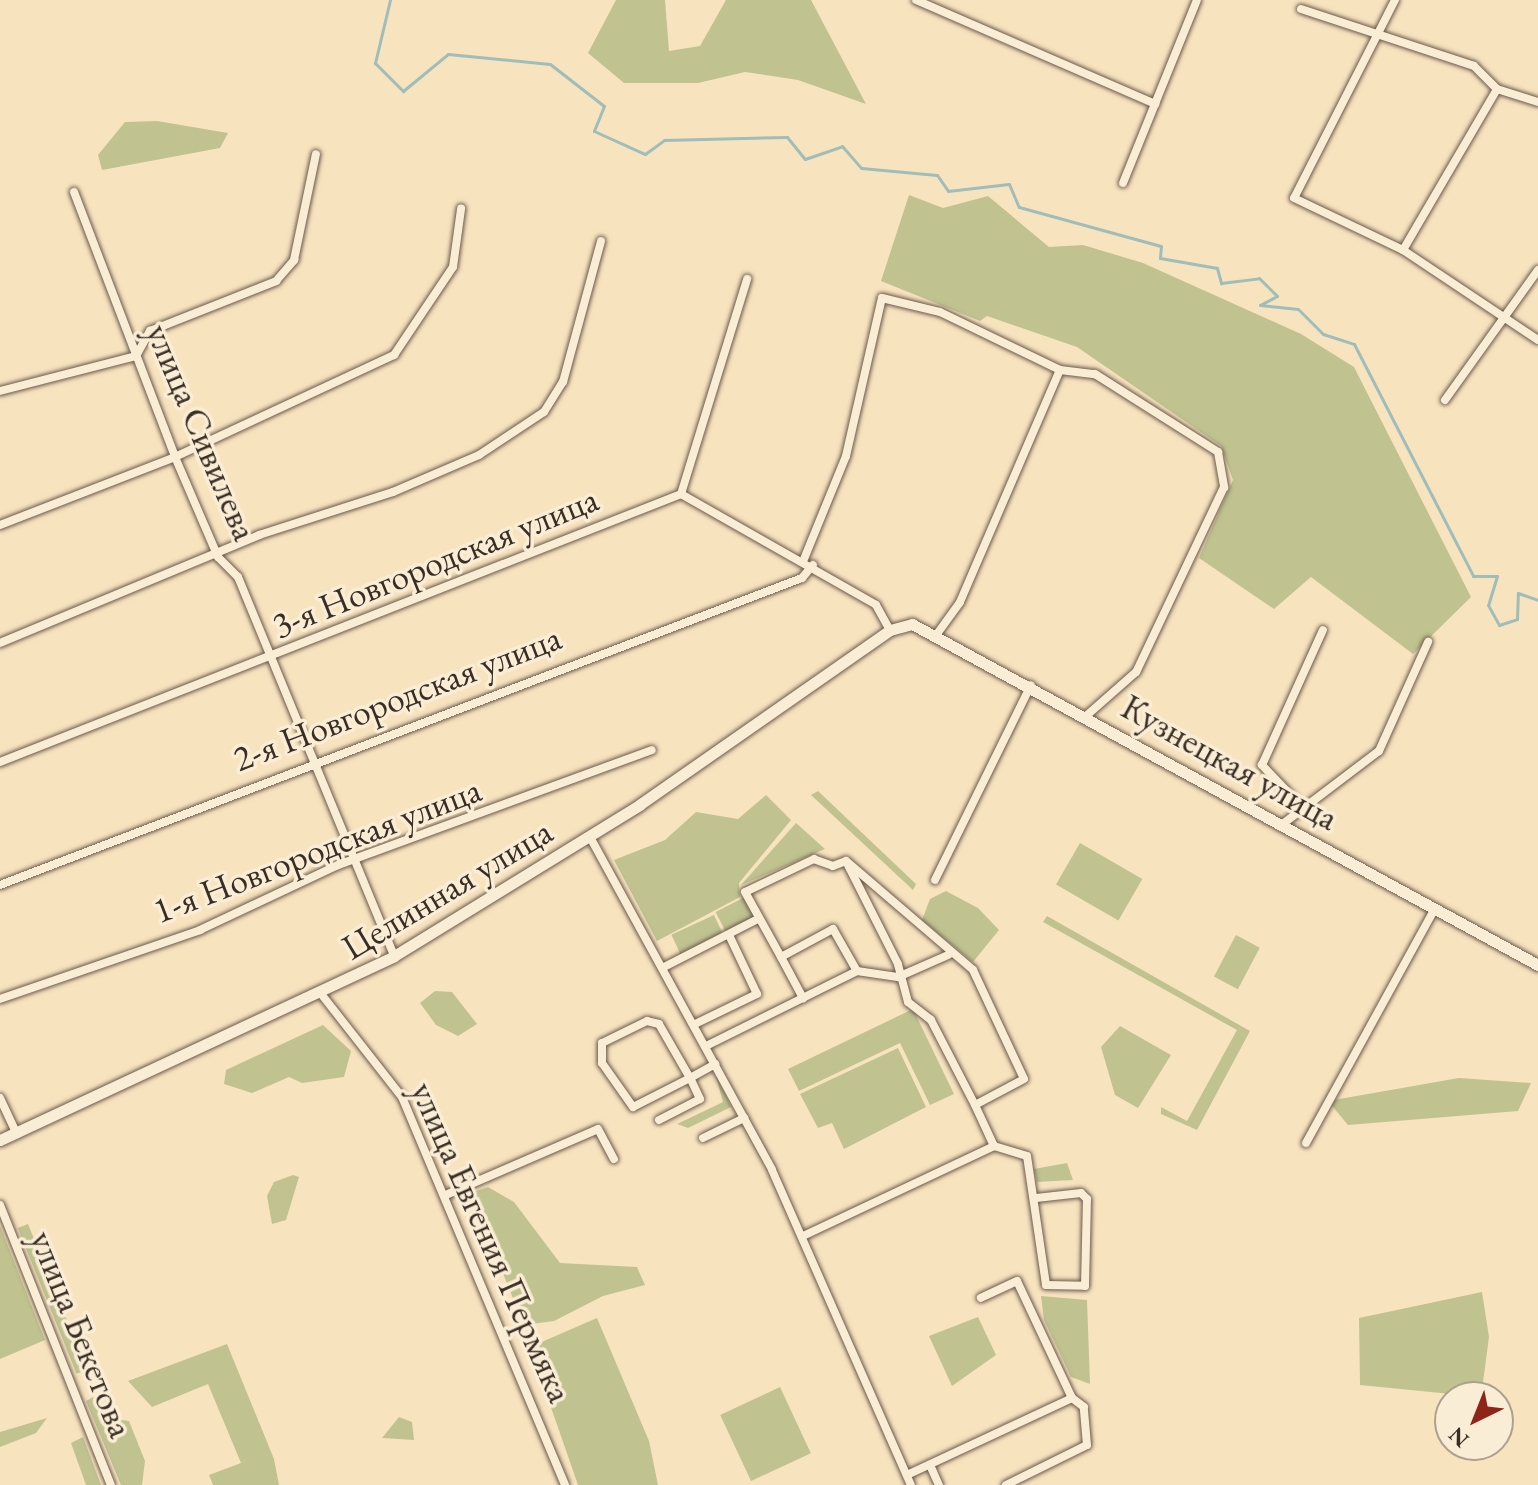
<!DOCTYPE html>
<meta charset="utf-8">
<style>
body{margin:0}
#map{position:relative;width:1538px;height:1485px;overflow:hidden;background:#f8e3bf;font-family:"EB Garamond",serif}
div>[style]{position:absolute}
.green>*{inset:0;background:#c0c390;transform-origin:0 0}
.stream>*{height:3px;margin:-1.5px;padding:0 1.5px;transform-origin:1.5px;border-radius:1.5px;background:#9fbdb9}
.roads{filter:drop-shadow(0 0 2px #695a4c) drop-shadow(0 0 2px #695a4c)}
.minor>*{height:8px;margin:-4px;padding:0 4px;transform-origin:4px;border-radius:4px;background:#faedd5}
.secondary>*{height:11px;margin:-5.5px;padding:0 5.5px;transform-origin:5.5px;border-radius:5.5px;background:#faedd5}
span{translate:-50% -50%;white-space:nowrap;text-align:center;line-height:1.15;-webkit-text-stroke:7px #faedd5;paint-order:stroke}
.street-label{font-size:36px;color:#392d25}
.north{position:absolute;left:1434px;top:1381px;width:80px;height:80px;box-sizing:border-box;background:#faedd5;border:2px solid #ada08f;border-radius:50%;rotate:223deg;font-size:22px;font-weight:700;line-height:32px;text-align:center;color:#392d25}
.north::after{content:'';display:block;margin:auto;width:28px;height:36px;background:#8f2418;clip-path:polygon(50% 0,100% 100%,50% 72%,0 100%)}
</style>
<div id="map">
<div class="green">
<i style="clip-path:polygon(616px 0,665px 0,669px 51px,700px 46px,726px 0,811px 0,866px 104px,798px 80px,745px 72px,698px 83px,624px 83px,588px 53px)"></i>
<i style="clip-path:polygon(157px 121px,228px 133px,220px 148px,102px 170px,98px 155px,125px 122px)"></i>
<i style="clip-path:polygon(909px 195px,943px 208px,988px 196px,1049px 247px,1083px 245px,1143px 263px,1301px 334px,1354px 367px,1471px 597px,1413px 654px,1311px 577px,1274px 609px,1199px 558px,1233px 480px,1221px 446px,1077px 347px,987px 316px,980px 321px,881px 281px)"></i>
<i style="clip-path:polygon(818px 791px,916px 884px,913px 890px,811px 795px)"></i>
<i style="clip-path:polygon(766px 795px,791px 820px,739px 883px,740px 897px,657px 941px,614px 860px,665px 840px,696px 812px,738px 819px)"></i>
<i style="clip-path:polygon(796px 823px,825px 849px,741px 885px)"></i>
<i style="left:1080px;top:843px;width:72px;height:48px;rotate:30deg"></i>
<i style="clip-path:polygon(946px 891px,978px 908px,999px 930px,973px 962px,922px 920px,930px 899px)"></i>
<i style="left:745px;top:897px;width:25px;height:33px;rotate:63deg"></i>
<i style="left:714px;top:915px;width:21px;height:47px;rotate:65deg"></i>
<i style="clip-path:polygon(1047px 916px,1250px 1031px,1197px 1130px,1161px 1114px,1161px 1107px,1187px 1121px,1237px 1030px,1043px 922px)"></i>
<i style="left:1236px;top:935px;width:27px;height:47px;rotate:28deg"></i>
<i style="clip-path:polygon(435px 991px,452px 992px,477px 1024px,458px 1036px,436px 1025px,420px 1003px)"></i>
<i style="clip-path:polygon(913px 1009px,954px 1094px,930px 1105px,900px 1043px,799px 1091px,788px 1069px)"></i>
<i style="clip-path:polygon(323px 1025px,351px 1051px,344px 1077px,302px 1083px,289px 1077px,252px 1093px,224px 1084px,226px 1070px)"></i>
<i style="clip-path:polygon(1120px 1026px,1171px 1055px,1138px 1108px,1115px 1095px,1101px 1047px)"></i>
<i style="clip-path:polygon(898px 1048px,926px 1107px,844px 1149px,832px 1123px,818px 1128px,800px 1094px)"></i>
<i style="clip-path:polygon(715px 1073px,731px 1107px,688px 1128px,677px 1124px,723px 1102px)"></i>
<i style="clip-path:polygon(1459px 1078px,1531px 1083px,1518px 1111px,1348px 1125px,1328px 1101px)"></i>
<i style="clip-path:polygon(1067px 1163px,1073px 1180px,1037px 1182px,1034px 1169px)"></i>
<i style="clip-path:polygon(293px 1175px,299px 1177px,286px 1220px,272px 1224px,267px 1196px,274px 1182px)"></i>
<i style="clip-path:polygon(488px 1187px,514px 1202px,560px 1263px,637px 1267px,645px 1285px,603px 1296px,554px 1321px,524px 1325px,470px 1193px)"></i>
<i style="left:28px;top:1224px;width:157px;height:11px;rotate:68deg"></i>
<i style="clip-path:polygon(0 1226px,45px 1340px,0 1359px)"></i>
<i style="clip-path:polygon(1482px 1292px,1489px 1337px,1481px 1397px,1360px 1385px,1359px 1318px)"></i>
<i style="clip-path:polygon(1041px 1296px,1087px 1300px,1090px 1384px,1071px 1377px,1044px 1320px)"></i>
<i style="clip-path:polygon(978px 1317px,996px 1355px,952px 1386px,929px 1336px)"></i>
<i style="clip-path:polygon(597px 1318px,649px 1441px,658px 1485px,578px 1485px,530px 1347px)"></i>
<i style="clip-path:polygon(227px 1344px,274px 1459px,279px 1485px,213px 1485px,209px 1475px,241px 1463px,208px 1384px,152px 1407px,128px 1381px)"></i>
<i style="left:780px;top:1387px;width:73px;height:66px;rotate:65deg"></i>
<i style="clip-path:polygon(95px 1396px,114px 1419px,129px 1421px,145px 1461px,142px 1485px,121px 1485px,86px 1401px)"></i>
<i style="clip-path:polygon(399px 1417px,412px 1422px,414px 1440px,382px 1438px)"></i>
<i style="clip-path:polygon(47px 1418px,36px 1433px,0 1447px,0 1432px)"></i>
<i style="clip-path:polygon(83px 1437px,101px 1485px,86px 1485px,71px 1443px)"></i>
</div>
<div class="stream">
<i style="left:390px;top:0;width:65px;rotate:103.4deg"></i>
<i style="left:375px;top:63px;width:40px;rotate:45deg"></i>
<i style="left:403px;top:91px;width:58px;rotate:-39.4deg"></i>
<i style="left:448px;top:54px;width:102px;rotate:5.6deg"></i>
<i style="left:550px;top:64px;width:68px;rotate:37.9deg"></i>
<i style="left:604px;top:106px;width:27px;rotate:112deg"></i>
<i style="left:594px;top:131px;width:56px;rotate:24.3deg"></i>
<i style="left:645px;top:154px;width:24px;rotate:-36deg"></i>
<i style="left:664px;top:140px;width:123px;rotate:-1.4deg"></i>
<i style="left:787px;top:137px;width:28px;rotate:51deg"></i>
<i style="left:805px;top:159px;width:39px;rotate:-19deg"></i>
<i style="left:842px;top:146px;width:29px;rotate:49deg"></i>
<i style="left:861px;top:168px;width:76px;rotate:5.3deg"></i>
<i style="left:937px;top:175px;width:19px;rotate:55deg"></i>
<i style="left:948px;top:191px;width:61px;rotate:-6.5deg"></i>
<i style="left:1009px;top:184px;width:25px;rotate:67deg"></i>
<i style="left:1019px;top:207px;width:147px;rotate:15.4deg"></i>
<i style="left:1161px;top:246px;width:12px;rotate:95deg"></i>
<i style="left:1160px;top:258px;width:58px;rotate:10deg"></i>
<i style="left:1217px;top:268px;width:16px;rotate:75deg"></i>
<i style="left:1221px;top:283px;width:38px;rotate:-7deg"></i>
<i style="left:1259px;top:278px;width:25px;rotate:45deg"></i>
<i style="left:1277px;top:296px;width:19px;rotate:152deg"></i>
<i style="left:1260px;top:305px;width:38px;rotate:6deg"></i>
<i style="left:1298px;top:309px;width:35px;rotate:45deg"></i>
<i style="left:1323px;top:334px;width:33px;rotate:18deg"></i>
<i style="left:1354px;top:344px;width:261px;rotate:62.8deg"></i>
<i style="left:1473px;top:576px;width:24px"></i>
<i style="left:1497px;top:576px;width:30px;rotate:107deg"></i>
<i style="left:1488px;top:605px;width:23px;rotate:61deg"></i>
<i style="left:1499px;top:625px;width:19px;rotate:-18deg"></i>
<i style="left:1517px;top:619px;width:26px;rotate:-88deg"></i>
<i style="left:1518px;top:593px;width:21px;rotate:19deg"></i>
</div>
<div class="roads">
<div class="minor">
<i style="left:916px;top:0;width:261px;rotate:23.5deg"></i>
<i style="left:1395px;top:0;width:222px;rotate:117deg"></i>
<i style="left:1294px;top:198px;width:121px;rotate:25.5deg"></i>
<i style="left:1403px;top:250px;width:162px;rotate:33.7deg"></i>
<i style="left:1301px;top:9px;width:182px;rotate:18.2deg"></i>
<i style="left:1474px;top:66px;width:33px;rotate:45deg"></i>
<i style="left:1497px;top:89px;width:43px;rotate:17.6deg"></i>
<i style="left:1123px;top:183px;width:197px;rotate:-68deg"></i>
<i style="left:74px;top:192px;width:284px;rotate:69.1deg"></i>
<i style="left:175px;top:457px;width:109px;rotate:66.7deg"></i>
<i style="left:218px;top:557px;width:28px;rotate:45deg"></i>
<i style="left:238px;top:577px;width:410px;rotate:67.6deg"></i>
<i style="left:1403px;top:250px;width:186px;rotate:-59.7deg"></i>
<i style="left:0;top:391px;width:140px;rotate:-14.4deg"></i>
<i style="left:136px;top:356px;width:29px;rotate:-61deg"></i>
<i style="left:150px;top:331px;width:136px;rotate:-21.6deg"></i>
<i style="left:276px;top:281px;width:28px;rotate:-49deg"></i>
<i style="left:294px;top:260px;width:108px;rotate:-78.3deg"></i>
<i style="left:1445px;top:400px;width:160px;rotate:-54.4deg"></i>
<i style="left:681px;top:494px;width:224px;rotate:29.6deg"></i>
<i style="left:876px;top:605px;width:29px;rotate:61deg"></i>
<i style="left:0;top:525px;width:188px;rotate:-21.2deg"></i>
<i style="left:175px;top:457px;width:242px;rotate:-25deg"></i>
<i style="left:394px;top:355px;width:106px;rotate:-56.2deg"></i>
<i style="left:453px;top:267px;width:59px;rotate:-82.1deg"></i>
<i style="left:804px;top:559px;width:111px;rotate:-67.8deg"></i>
<i style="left:846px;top:456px;width:162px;rotate:-77.2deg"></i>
<i style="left:882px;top:298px;width:60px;rotate:13.6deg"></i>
<i style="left:940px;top:312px;width:133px;rotate:25.8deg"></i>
<i style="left:1060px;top:370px;width:35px;rotate:7deg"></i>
<i style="left:1095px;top:374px;width:146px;rotate:32.4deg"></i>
<i style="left:1218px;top:452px;width:36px;rotate:80deg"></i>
<i style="left:1224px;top:487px;width:205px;rotate:115.4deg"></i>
<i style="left:1136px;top:672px;width:65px;rotate:138.7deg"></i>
<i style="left:937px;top:634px;width:39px;rotate:-54deg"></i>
<i style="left:960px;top:602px;width:253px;rotate:-66.7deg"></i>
<i style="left:0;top:643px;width:281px;rotate:-22.6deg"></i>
<i style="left:259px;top:535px;width:141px;rotate:-17.8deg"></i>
<i style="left:393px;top:492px;width:94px;rotate:-23.3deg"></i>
<i style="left:479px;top:455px;width:78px;rotate:-33.5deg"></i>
<i style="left:544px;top:412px;width:36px;rotate:-58deg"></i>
<i style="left:563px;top:382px;width:146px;rotate:-74.9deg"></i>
<i style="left:0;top:762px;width:732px;rotate:-21.48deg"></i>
<i style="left:681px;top:494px;width:225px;rotate:-72.9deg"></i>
<i style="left:1301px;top:806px;width:57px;rotate:-133.6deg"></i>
<i style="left:1262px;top:765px;width:148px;rotate:-65.7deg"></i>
<i style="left:1284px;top:823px;width:119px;rotate:-37.2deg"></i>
<i style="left:1379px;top:751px;width:120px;rotate:-65.8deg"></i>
<i style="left:590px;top:837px;width:379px;rotate:61.3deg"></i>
<i style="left:772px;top:1170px;width:344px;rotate:66.2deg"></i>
<i style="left:846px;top:861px;width:167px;rotate:40.6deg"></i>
<i style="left:973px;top:970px;width:120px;rotate:64.9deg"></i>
<i style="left:1024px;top:1079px;width:55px;rotate:152deg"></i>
<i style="left:975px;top:1105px;width:96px;rotate:-117.4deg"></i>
<i style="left:931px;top:1020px;width:29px;rotate:-142deg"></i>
<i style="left:908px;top:1002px;width:39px;rotate:-105deg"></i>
<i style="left:898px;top:964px;width:115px;rotate:-116.8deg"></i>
<i style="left:846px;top:861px;width:14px;rotate:159deg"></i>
<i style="left:833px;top:866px;width:20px;rotate:-160deg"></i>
<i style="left:814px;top:859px;width:76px;rotate:154.4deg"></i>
<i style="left:745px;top:892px;width:74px;rotate:61deg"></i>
<i style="left:781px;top:957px;width:59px;rotate:-28.3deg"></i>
<i style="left:833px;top:929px;width:48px;rotate:60.3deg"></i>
<i style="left:857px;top:971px;width:41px;rotate:8.3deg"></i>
<i style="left:898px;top:977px;width:55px;rotate:-23.7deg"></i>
<i style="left:935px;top:880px;width:217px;rotate:-63.8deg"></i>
<i style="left:0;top:885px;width:859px;rotate:-20.95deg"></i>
<i style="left:802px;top:578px;width:17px;rotate:-50deg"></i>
<i style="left:781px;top:957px;width:47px;rotate:61.8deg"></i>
<i style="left:664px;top:967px;width:106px;rotate:-27.1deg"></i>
<i style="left:322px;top:995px;width:130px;rotate:51.9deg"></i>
<i style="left:402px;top:1097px;width:421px;rotate:67.2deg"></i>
<i style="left:0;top:999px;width:212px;rotate:-19deg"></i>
<i style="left:200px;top:930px;width:153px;rotate:-25.2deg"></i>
<i style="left:338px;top:865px;width:334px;rotate:-20.1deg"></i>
<i style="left:695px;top:1024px;width:69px;rotate:-25.8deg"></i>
<i style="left:757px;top:994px;width:65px;rotate:-115.4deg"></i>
<i style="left:706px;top:1046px;width:169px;rotate:-26.4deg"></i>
<i style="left:0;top:1098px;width:40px;rotate:65deg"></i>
<i style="left:659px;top:1120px;width:46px;rotate:-27.1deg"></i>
<i style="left:700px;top:1099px;width:23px;rotate:-115deg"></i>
<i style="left:690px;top:1078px;width:62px;rotate:-119.9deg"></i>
<i style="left:659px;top:1024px;width:12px;rotate:-166deg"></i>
<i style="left:647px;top:1021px;width:50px;rotate:153.9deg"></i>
<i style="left:602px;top:1043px;width:20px;rotate:90deg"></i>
<i style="left:602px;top:1063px;width:54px;rotate:54.8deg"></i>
<i style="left:633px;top:1107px;width:64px;rotate:-27deg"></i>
<i style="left:690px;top:1078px;width:29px;rotate:-29deg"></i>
<i style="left:703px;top:1138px;width:46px;rotate:-26deg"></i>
<i style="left:1306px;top:1143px;width:268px;rotate:-61.2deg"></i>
<i style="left:994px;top:1146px;width:34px;rotate:17deg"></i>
<i style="left:1027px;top:1156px;width:130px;rotate:81.6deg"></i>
<i style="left:1046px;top:1285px;width:39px;rotate:1deg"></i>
<i style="left:1085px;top:1286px;width:87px;rotate:-88.7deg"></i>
<i style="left:1087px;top:1199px;width:8px;rotate:-135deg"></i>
<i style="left:1081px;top:1193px;width:45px;rotate:173.7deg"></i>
<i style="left:448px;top:1194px;width:163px;rotate:-23.4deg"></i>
<i style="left:598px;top:1129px;width:34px;rotate:62deg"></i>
<i style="left:0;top:1205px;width:301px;rotate:68.4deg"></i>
<i style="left:803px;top:1236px;width:211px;rotate:-25.2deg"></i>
<i style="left:994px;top:1146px;width:45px;rotate:-114.9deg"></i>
<i style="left:930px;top:1465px;width:22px;rotate:66deg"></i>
<i style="left:907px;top:1475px;width:182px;rotate:-25deg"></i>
<i style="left:1072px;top:1398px;width:129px;rotate:-115.2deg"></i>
<i style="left:1017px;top:1281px;width:40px;rotate:155deg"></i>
<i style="left:1006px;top:1485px;width:90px;rotate:-26.3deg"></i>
<i style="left:1087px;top:1445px;width:38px;rotate:-95deg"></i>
<i style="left:1084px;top:1407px;width:15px;rotate:-143deg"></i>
</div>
<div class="secondary">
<i style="left:0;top:1140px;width:435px;rotate:-25deg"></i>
<i style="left:394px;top:956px;width:288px;rotate:-31.6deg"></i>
<i style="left:639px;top:805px;width:306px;rotate:-34.9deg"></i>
<i style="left:890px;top:630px;width:23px;rotate:-15deg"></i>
<i style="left:912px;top:624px;width:713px;rotate:28.58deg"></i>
</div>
</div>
<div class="street-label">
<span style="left:202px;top:432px;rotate:67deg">улица Сивилева</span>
<span style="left:435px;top:562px;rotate:-22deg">3-я Новгородская улица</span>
<span style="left:397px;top:698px;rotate:-21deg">2-я Новгородская улица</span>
<span style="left:1230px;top:762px;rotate:29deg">Кузнецкая улица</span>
<span style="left:317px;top:850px;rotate:-21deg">1-я Новгородская улица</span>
<span style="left:447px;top:889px;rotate:-31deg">Целинная улица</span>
<span style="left:492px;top:1242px;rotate:66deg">улица Евгения Пермяка</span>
<span style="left:82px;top:1334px;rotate:68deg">улица Бекетова</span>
</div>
<div class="north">N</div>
</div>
